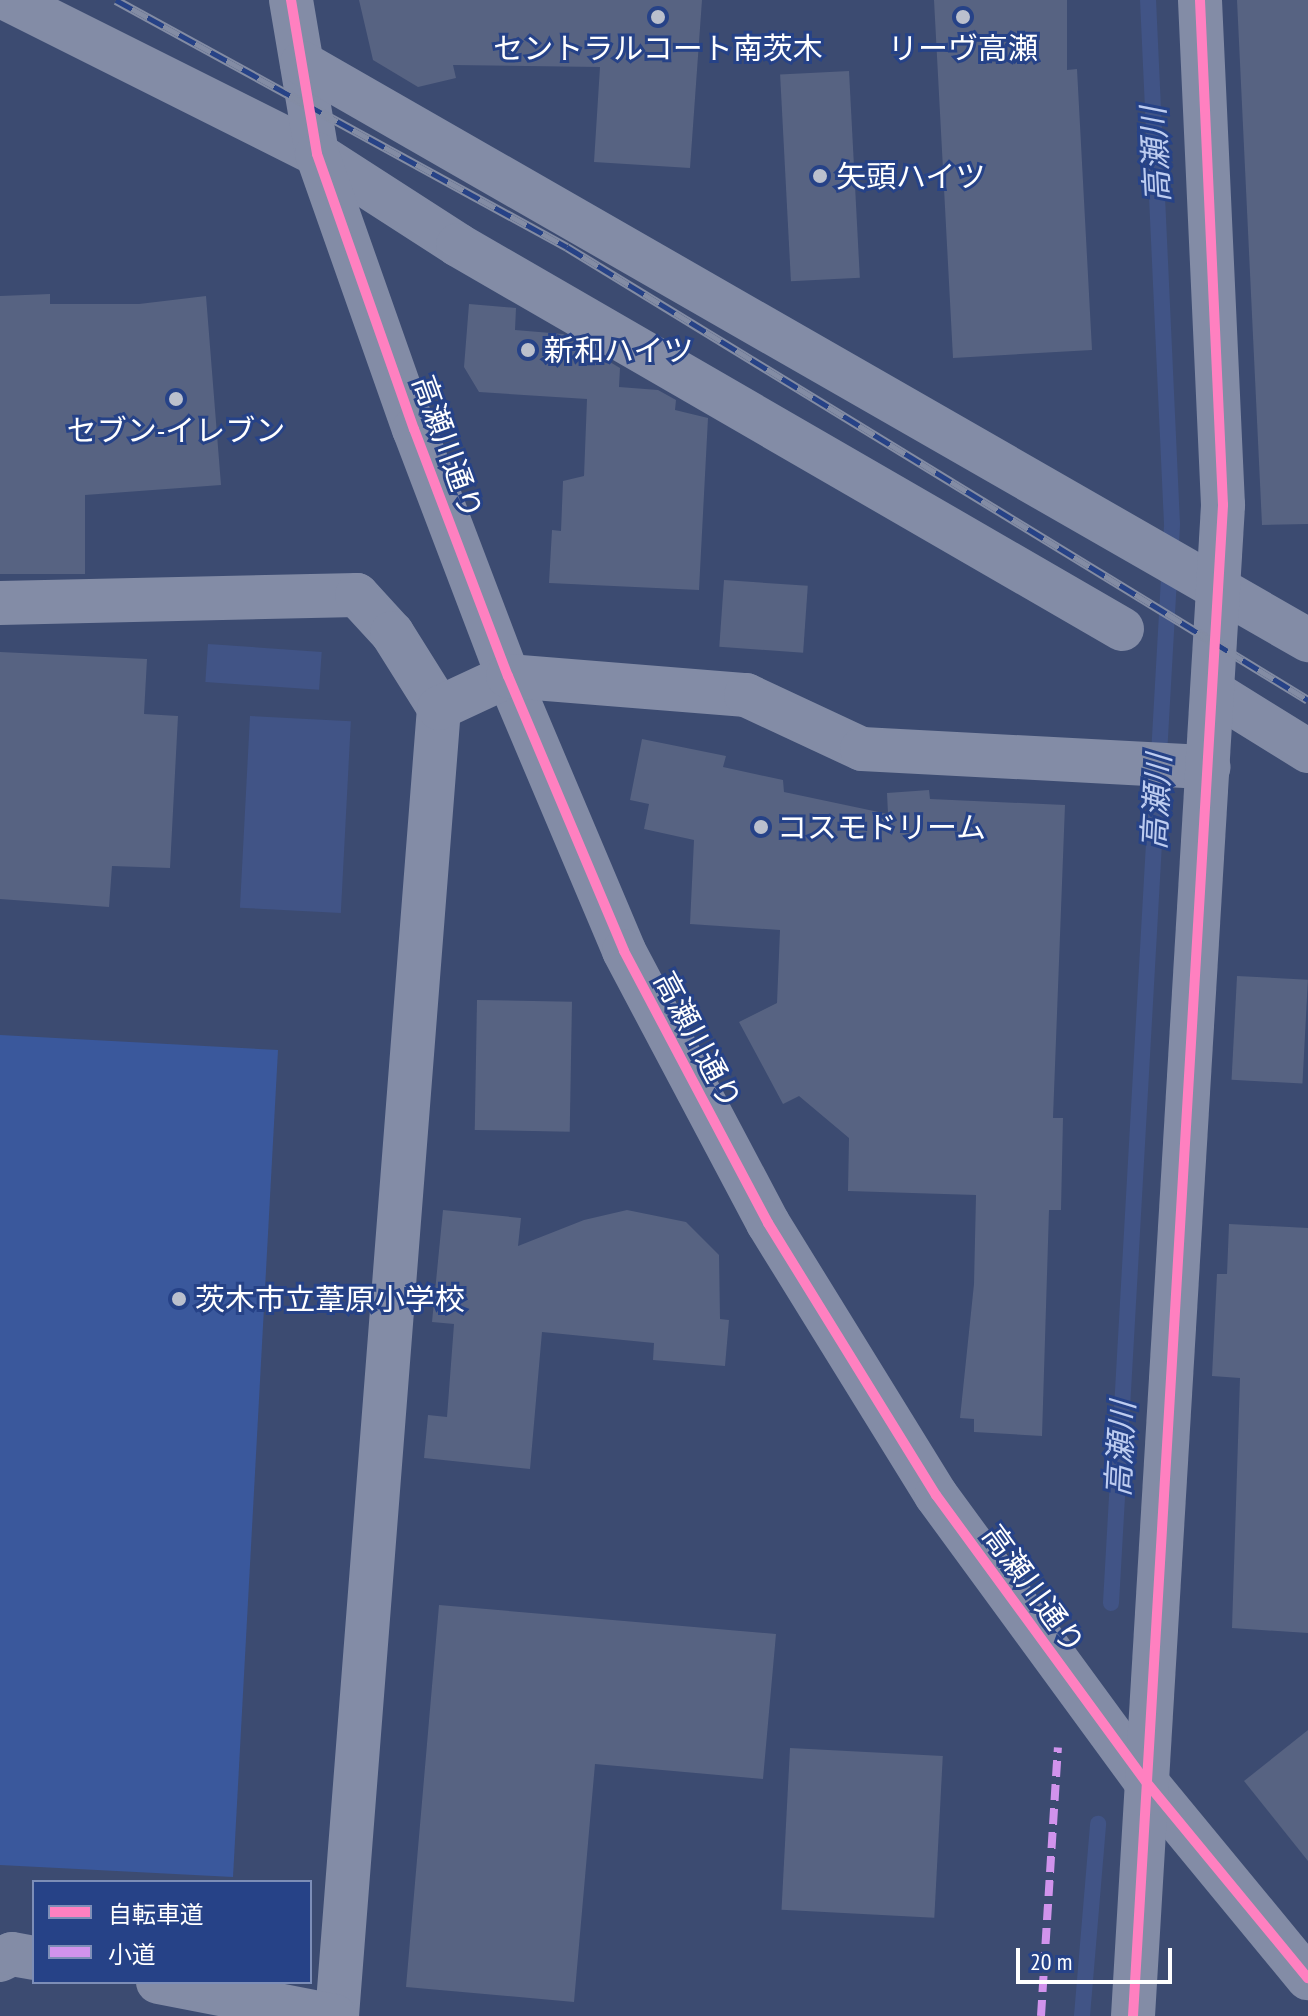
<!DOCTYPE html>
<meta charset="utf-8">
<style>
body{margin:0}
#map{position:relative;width:1308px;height:2016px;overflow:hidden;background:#3c4b71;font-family:"PT Sans Narrow","Noto Sans JP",sans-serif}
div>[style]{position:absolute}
.green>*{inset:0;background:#3a589c}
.water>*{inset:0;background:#415486;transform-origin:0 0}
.stream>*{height:16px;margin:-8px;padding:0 8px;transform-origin:8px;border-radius:8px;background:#415486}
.building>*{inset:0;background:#576382;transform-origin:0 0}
.minor>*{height:44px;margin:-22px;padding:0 22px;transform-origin:22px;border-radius:22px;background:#838ca6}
.rail>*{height:9px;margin-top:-4.5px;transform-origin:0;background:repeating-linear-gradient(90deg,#264287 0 18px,#838ca4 0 36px);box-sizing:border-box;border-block:2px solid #838ca4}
.quiet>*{height:8px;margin-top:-4px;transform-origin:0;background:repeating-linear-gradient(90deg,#d193ec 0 16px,transparent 0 24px)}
.cycleway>*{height:10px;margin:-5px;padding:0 5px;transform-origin:5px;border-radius:5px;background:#ff80c0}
.dots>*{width:22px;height:22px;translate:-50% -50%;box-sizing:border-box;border:4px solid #264287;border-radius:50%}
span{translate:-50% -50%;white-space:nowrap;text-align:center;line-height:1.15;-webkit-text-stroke:6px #264287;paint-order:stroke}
.poi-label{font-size:30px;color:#fff}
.left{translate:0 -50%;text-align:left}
.street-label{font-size:30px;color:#fff}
.water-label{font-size:32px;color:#bdccf0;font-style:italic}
.legend{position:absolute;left:32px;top:1880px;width:280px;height:104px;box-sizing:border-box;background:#264287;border:2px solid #7d8eb7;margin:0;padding:10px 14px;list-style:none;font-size:24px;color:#fff}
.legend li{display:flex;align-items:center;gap:16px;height:40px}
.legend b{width:40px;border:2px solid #7d8eb7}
.scale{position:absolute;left:1016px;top:1948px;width:156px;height:36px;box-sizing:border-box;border:4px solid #fff;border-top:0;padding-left:10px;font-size:24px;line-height:28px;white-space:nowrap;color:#fff;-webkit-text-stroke:6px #264287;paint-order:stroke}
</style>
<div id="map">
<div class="green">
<i style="clip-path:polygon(0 1035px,278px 1050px,233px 1877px,0 1865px)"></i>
</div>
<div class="water">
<i style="left:208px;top:644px;width:114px;height:38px;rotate:4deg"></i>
<i style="left:250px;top:716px;width:101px;height:192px;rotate:3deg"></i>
</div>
<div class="stream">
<i style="left:1111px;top:1603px;width:1081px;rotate:-86.76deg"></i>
<i style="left:1172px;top:524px;width:525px;rotate:-92.62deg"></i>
<i style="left:1082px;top:2016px;width:193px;rotate:-85.2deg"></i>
</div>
<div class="building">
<i style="clip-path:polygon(359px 0,702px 0,690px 168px,594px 162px,600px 67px,453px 65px,456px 78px,418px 87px,373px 60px)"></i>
<i style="clip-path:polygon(934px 0,1067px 0,1067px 70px,1077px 69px,1092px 350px,953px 358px)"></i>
<i style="clip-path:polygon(1237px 0,1308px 0,1308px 524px,1262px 525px)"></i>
<i style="left:849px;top:71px;width:207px;height:69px;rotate:87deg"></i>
<i style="clip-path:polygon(50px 294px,50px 304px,139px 304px,206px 296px,221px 485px,85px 495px,85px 574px,0 574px,0 296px)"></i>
<i style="clip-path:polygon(469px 304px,516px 308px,515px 330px,563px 334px,620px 368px,619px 387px,658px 390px,676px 400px,675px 410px,708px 418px,699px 590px,549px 583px,552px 530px,561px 531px,563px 481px,584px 476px,587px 399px,479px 392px,464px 367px)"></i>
<i style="left:724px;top:580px;width:84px;height:67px;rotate:4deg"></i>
<i style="clip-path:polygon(0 652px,147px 659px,144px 714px,178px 716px,170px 868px,112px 866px,109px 907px,0 899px)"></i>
<i style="clip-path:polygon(642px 739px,726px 756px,723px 767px,783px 780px,784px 792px,888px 814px,887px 793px,929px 790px,930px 799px,1065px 805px,1053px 1118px,1063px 1118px,1061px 1210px,1049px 1210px,1042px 1436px,974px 1432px,974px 1419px,960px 1418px,974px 1284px,976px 1195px,848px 1191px,849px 1138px,799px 1096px,783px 1104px,739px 1022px,777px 1003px,780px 930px,690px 924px,694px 840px,644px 829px,649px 804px,630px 800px)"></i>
<i style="left:1237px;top:976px;width:71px;height:104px;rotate:3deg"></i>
<i style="left:477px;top:1000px;width:95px;height:130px;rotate:1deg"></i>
<i style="clip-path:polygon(443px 1210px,521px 1218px,518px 1246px,584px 1220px,627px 1210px,686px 1222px,719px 1255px,720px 1319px,729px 1320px,725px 1366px,653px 1360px,654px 1343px,542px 1332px,530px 1469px,424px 1458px,428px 1415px,447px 1417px,454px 1324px,432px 1322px)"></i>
<i style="clip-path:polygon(1229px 1224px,1308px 1228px,1308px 1633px,1232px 1628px,1240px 1378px,1212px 1376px,1217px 1274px,1227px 1274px)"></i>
<i style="clip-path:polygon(439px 1605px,776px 1634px,763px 1779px,595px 1764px,574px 2002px,406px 1987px)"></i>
<i style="clip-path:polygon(1308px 1730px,1308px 1861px,1244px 1781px)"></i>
<i style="left:790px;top:1748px;width:153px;height:162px;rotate:3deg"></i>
</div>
<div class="minor">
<i style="left:9px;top:0;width:344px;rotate:26.6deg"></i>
<i style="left:317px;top:154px;width:168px;rotate:32.8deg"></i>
<i style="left:458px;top:245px;width:767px;rotate:30.04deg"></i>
<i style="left:291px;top:0;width:156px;rotate:80.4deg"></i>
<i style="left:317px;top:154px;width:292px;rotate:70.6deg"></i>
<i style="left:414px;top:429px;width:264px;rotate:69.2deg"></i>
<i style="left:508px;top:676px;width:298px;rotate:67.1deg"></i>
<i style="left:624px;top:951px;width:308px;rotate:62.1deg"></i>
<i style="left:768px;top:1223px;width:320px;rotate:58.3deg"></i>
<i style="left:936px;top:1495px;width:357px;rotate:53.8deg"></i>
<i style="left:1147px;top:1783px;width:253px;rotate:50.5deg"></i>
<i style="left:302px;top:63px;width:1160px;rotate:29.84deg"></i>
<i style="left:0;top:603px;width:357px;rotate:-1.3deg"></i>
<i style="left:357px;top:595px;width:52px;rotate:47.4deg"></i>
<i style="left:392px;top:633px;width:89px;rotate:57.9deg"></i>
<i style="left:439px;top:708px;width:1312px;rotate:94.46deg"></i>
<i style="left:1213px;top:692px;width:112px;rotate:31.8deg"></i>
<i style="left:439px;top:708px;width:76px;rotate:-24.9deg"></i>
<i style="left:508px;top:676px;width:239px;rotate:4.6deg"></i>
<i style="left:746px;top:695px;width:128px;rotate:25deg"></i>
<i style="left:862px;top:749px;width:347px;rotate:3deg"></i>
<i style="left:0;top:1960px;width:13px;rotate:-27deg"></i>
<i style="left:12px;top:1954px;width:22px;rotate:10deg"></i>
<i style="left:158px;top:1982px;width:180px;rotate:10.9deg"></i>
<i style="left:1133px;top:2016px;width:1514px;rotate:-86.59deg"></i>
<i style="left:1223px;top:505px;width:506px;rotate:-92.61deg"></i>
</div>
<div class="rail">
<i style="left:116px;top:0;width:514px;rotate:28.71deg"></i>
<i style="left:567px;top:247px;width:868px;rotate:31.44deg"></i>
</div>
<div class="quiet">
<i style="left:1041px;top:2016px;width:269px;rotate:-86.4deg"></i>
</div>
<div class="cycleway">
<i style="left:291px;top:0;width:156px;rotate:80.4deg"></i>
<i style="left:317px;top:154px;width:292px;rotate:70.6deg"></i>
<i style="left:414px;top:429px;width:264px;rotate:69.2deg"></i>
<i style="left:508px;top:676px;width:298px;rotate:67.1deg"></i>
<i style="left:624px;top:951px;width:308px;rotate:62.1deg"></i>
<i style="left:768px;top:1223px;width:320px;rotate:58.3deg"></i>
<i style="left:936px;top:1495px;width:357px;rotate:53.8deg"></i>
<i style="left:1147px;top:1783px;width:253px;rotate:50.5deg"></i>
<i style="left:1133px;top:2016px;width:1514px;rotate:-86.59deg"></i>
<i style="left:1223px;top:505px;width:506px;rotate:-92.61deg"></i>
</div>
<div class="dots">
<i style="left:658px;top:17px;background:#bbc0cd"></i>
<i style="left:963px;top:17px;background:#bbc0cd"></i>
<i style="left:820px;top:176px;background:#bbc0cd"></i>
<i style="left:528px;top:350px;background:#bbc0cd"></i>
<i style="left:176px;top:399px;background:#bbc0cd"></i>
<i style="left:761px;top:827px;background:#bbc0cd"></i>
<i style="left:179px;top:1299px;background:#bbc0cd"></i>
</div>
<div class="poi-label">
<span style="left:658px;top:48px">セントラルコート南茨木</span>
<span style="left:963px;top:48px">リーヴ高瀬</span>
<span class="left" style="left:836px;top:176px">矢頭ハイツ</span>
<span class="left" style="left:544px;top:350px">新和ハイツ</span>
<span style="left:176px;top:430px">セブン-イレブン</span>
<span class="left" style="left:777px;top:827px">コスモドリーム</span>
<span class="left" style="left:195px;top:1299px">茨木市立葦原小学校</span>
</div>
<div class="street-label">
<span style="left:448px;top:447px;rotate:70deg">高瀬川通り</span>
<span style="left:698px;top:1040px;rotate:62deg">高瀬川通り</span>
<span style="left:1034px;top:1589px;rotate:54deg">高瀬川通り</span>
</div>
<div class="water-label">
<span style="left:1155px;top:155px;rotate:-93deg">高瀬川</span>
<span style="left:1156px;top:802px;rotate:-87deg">高瀬川</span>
<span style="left:1120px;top:1449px;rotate:-87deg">高瀬川</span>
</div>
<ul class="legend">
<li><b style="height:10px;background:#ff80c0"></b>自転車道</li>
<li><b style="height:10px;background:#d193ec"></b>小道</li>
</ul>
<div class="scale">20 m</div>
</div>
